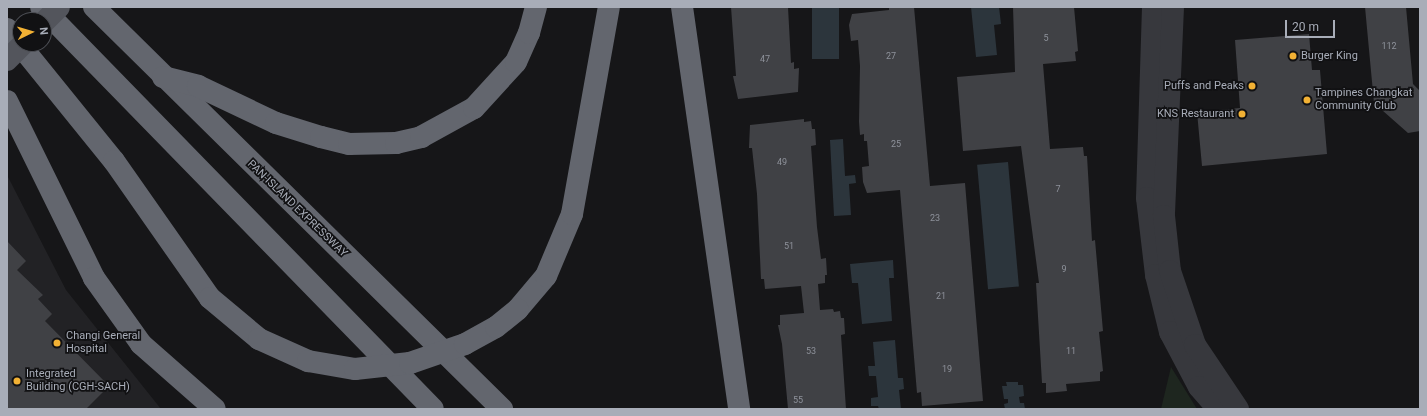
<!DOCTYPE html>
<style>
body{margin:0}
#map{position:relative;width:1427px;height:416px;overflow:hidden;background:#161618;font-family:Roboto,sans-serif}
div>[style]{position:absolute}
.built>*{inset:0;background:#222225}
.green>*{inset:0;background:#1e261f}
.water>*{inset:0;background:#2c353c;transform-origin:0 0}
.building>*{inset:0;background:#404145}
.minor>*{height:22px;margin:-11px;padding:0 11px;transform-origin:11px;border-radius:11px;background:#37383d}
.highway>*{height:22px;margin:-11px;padding:0 11px;transform-origin:11px;border-radius:11px;background:#63666e}
.major-bridge>*{height:22px;margin:-11px;padding:0 11px;transform-origin:11px;border-radius:11px;background:#53555c}
.highway-bridge>*{height:22px;margin:-11px;padding:0 11px;transform-origin:11px;border-radius:11px;background:#63666e}
.dots>*{width:11px;height:11px;translate:-50% -50%;box-sizing:border-box;border:2px solid #111113;border-radius:50%}
span{translate:-50% -50%;white-space:nowrap;text-align:center;line-height:1.15;-webkit-text-stroke:3.5px #111113;paint-order:stroke}
.number-label{font-size:9px;color:#8e929b}
.number-label span{-webkit-text-stroke-width:0}
.poi-label{font-size:11px;color:#a8adb8}
.left{translate:0 -50%;text-align:left}
.right{translate:-100% -50%;text-align:right}
.street-label{font-size:11px;color:#a8adb8}
.frame{position:absolute;inset:0;border:8px solid #a8adb8;pointer-events:none}
.north{position:absolute;left:12px;top:12px;width:40px;height:40px;box-sizing:border-box;background:#111113;border:1px solid #4d4f55;border-radius:50%;rotate:85deg;font-size:11px;font-weight:700;line-height:16px;text-align:center;color:#a8adb8}
.north::after{content:'';display:block;margin:auto;width:14px;height:18px;background:#f2b134;clip-path:polygon(50% 0,100% 100%,50% 72%,0 100%)}
.scale{position:absolute;left:1285px;top:20px;width:50px;height:18px;box-sizing:border-box;border:2px solid #a8adb8;border-top:0;padding-left:5px;font-size:12px;line-height:14px;white-space:nowrap;color:#a8adb8;-webkit-text-stroke:3px #111113;paint-order:stroke}
</style>
<div id="map">
<div class="built">
<i style="clip-path:polygon(7px 175px,66px 290px,161px 409px,7px 409px)"></i>
</div>
<div class="green">
<i style="clip-path:polygon(1171px 367px,1197px 409px,1161px 409px)"></i>
</div>
<div class="water">
<i style="left:812px;top:7px;width:27px;height:52px"></i>
<i style="clip-path:polygon(971px 7px,999px 7px,1001px 24px,994px 25px,997px 55px,976px 57px)"></i>
<i style="clip-path:polygon(843px 139px,845px 176px,855px 175px,856px 183px,849px 184px,851px 215px,834px 216px,830px 140px)"></i>
<i style="left:1008px;top:162px;width:125px;height:31px;rotate:85deg"></i>
<i style="clip-path:polygon(893px 260px,894px 278px,889px 278px,892px 321px,862px 324px,858px 283px,852px 283px,850px 264px)"></i>
<i style="clip-path:polygon(895px 340px,898px 378px,903px 378px,904px 389px,899px 390px,901px 409px,879px 409px,878px 406px,871px 406px,871px 398px,878px 397px,876px 376px,869px 376px,868px 366px,875px 366px,873px 342px)"></i>
<i style="clip-path:polygon(1006px 382px,1018px 382px,1018px 385px,1023px 385px,1024px 396px,1019px 397px,1020px 403px,1024px 403px,1025px 409px,1005px 409px,1004px 404px,1008px 403px,1008px 399px,1004px 399px,1002px 386px,1007px 386px)"></i>
</div>
<div class="building">
<i style="clip-path:polygon(731px 7px,788px 7px,791px 63px,794px 62px,794px 69px,799px 68px,798px 92px,738px 99px,733px 76px,736px 76px)"></i>
<i style="clip-path:polygon(889px 7px,914px 7px,930px 186px,965px 183px,983px 401px,922px 406px,921px 392px,917px 393px,900px 190px,867px 193px,863px 182px,862px 167px,869px 166px,867px 141px,864px 141px,864px 134px,860px 135px,859px 122px,860px 66px,858px 40px,851px 41px,849px 25px,852px 14px,889px 10px)"></i>
<i style="clip-path:polygon(1013px 7px,1074px 7px,1078px 51px,1075px 52px,1076px 61px,1043px 64px,1050px 149px,1083px 147px,1084px 156px,1087px 156px,1092px 241px,1095px 240px,1103px 331px,1099px 332px,1103px 371px,1100px 372px,1100px 381px,1066px 384px,1067px 391px,1046px 393px,1046px 383px,1042px 383px,1036px 283px,1039px 283px,1021px 146px,963px 151px,957px 77px,1015px 72px)"></i>
<i style="clip-path:polygon(1365px 7px,1406px 7px,1413px 84px,1420px 91px,1420px 131px,1408px 133px,1374px 103px)"></i>
<i style="clip-path:polygon(1309px 34px,1312px 70px,1320px 70px,1327px 154px,1202px 166px,1197px 112px,1240px 108px,1235px 40px)"></i>
<i style="clip-path:polygon(804px 119px,804px 122px,811px 121px,812px 129px,815px 129px,816px 145px,811px 146px,817px 227px,821px 259px,826px 258px,827px 275px,825px 275px,825px 283px,818px 284px,820px 310px,833px 309px,834px 312px,840px 311px,841px 318px,844px 318px,845px 334px,841px 335px,846px 409px,788px 409px,782px 344px,778px 325px,780px 325px,780px 315px,804px 313px,801px 286px,765px 289px,764px 279px,761px 279px,757px 194px,752px 148px,749px 148px,750px 125px)"></i>
<i style="clip-path:polygon(7px 241px,26px 261px,17px 270px,43px 295px,38px 299px,52px 314px,45px 321px,109px 386px,86px 409px,7px 409px)"></i>
</div>
<div class="minor">
<i style="left:1153px;top:7px;width:191px;rotate:91.8deg"></i>
<i style="left:1147px;top:198px;width:78px;rotate:83.3deg"></i>
<i style="left:1156px;top:275px;width:59px;rotate:76.2deg"></i>
<i style="left:1170px;top:332px;width:62px;rotate:62.2deg"></i>
<i style="left:1199px;top:387px;width:29px;rotate:49deg"></i>
<i style="left:1173px;top:7px;width:209px;rotate:92.5deg"></i>
<i style="left:1164px;top:216px;width:55px;rotate:83.8deg"></i>
<i style="left:1170px;top:271px;width:78px;rotate:71.3deg"></i>
<i style="left:1195px;top:345px;width:77px;rotate:56.1deg"></i>
</div>
<div class="highway">
<i style="left:41px;top:7px;width:561px;rotate:45.72deg"></i>
<i style="left:94px;top:7px;width:573px;rotate:44.58deg"></i>
<i style="left:682px;top:7px;width:406px;rotate:81.9deg"></i>
<i style="left:7px;top:29px;width:170px;rotate:51deg"></i>
<i style="left:114px;top:161px;width:167px;rotate:55deg"></i>
<i style="left:210px;top:298px;width:64px;rotate:39.9deg"></i>
<i style="left:259px;top:339px;width:54px;rotate:24.2deg"></i>
<i style="left:308px;top:361px;width:48px;rotate:9.7deg"></i>
<i style="left:163px;top:77px;width:36px;rotate:14deg"></i>
<i style="left:198px;top:86px;width:86px;rotate:25.4deg"></i>
<i style="left:276px;top:123px;width:47px;rotate:17.3deg"></i>
<i style="left:321px;top:137px;width:29px;rotate:14deg"></i>
<i style="left:349px;top:144px;width:47px;rotate:-1.2deg"></i>
<i style="left:396px;top:143px;width:26px;rotate:-13deg"></i>
<i style="left:421px;top:137px;width:60px;rotate:-28.7deg"></i>
<i style="left:474px;top:108px;width:62px;rotate:-47.6deg"></i>
<i style="left:516px;top:62px;width:32px;rotate:-66deg"></i>
<i style="left:529px;top:33px;width:27px;rotate:-75deg"></i>
<i style="left:7px;top:101px;width:197px;rotate:63.8deg"></i>
<i style="left:94px;top:278px;width:81px;rotate:54.5deg"></i>
<i style="left:141px;top:344px;width:98px;rotate:41.3deg"></i>
<i style="left:518px;top:309px;width:43px;rotate:-49.7deg"></i>
<i style="left:546px;top:276px;width:67px;rotate:-67.2deg"></i>
<i style="left:572px;top:214px;width:210px;rotate:-79.9deg"></i>
</div>
<div class="major-bridge">
<i style="left:44px;top:22px;width:21px;rotate:-45deg"></i>
<i style="left:7px;top:60px;width:23px;rotate:-45deg"></i>
</div>
<div class="highway-bridge">
<i style="left:355px;top:369px;width:55px;rotate:-6.2deg"></i>
<i style="left:410px;top:363px;width:58px;rotate:-19.1deg"></i>
<i style="left:465px;top:344px;width:35px;rotate:-29deg"></i>
<i style="left:496px;top:327px;width:28px;rotate:-39deg"></i>
</div>
<div class="dots">
<i style="left:1293px;top:56px;background:#f2b134"></i>
<i style="left:1252px;top:86px;background:#f2b134"></i>
<i style="left:1307px;top:100px;background:#f2b134"></i>
<i style="left:1242px;top:114px;background:#f2b134"></i>
<i style="left:57px;top:343px;background:#f2b134"></i>
<i style="left:17px;top:381px;background:#f2b134"></i>
</div>
<div class="number-label">
<span style="left:1046px;top:38px">5</span>
<span style="left:1389px;top:46px">112</span>
<span style="left:891px;top:56px">27</span>
<span style="left:765px;top:59px">47</span>
<span style="left:896px;top:144px">25</span>
<span style="left:782px;top:162px">49</span>
<span style="left:1058px;top:189px">7</span>
<span style="left:935px;top:218px">23</span>
<span style="left:789px;top:246px">51</span>
<span style="left:1064px;top:269px">9</span>
<span style="left:941px;top:296px">21</span>
<span style="left:811px;top:351px">53</span>
<span style="left:1071px;top:351px">11</span>
<span style="left:947px;top:369px">19</span>
<span style="left:798px;top:400px">55</span>
</div>
<div class="poi-label">
<span class="left" style="left:1301px;top:56px">Burger King</span>
<span class="right" style="left:1244px;top:86px">Puffs and Peaks</span>
<span class="left" style="left:1315px;top:100px">Tampines Changkat<br>Community Club</span>
<span class="right" style="left:1234px;top:114px">KNS Restaurant</span>
<span class="left" style="left:66px;top:343px">Changi General<br>Hospital</span>
<span class="left" style="left:26px;top:381px">Integrated<br>Building (CGH-SACH)</span>
</div>
<div class="street-label">
<span style="left:297px;top:209px;rotate:44deg">PAN-ISLAND EXPRESSWAY</span>
</div>
<div class="frame"></div>
<div class="north">N</div>
<div class="scale">20 m</div>
</div>
